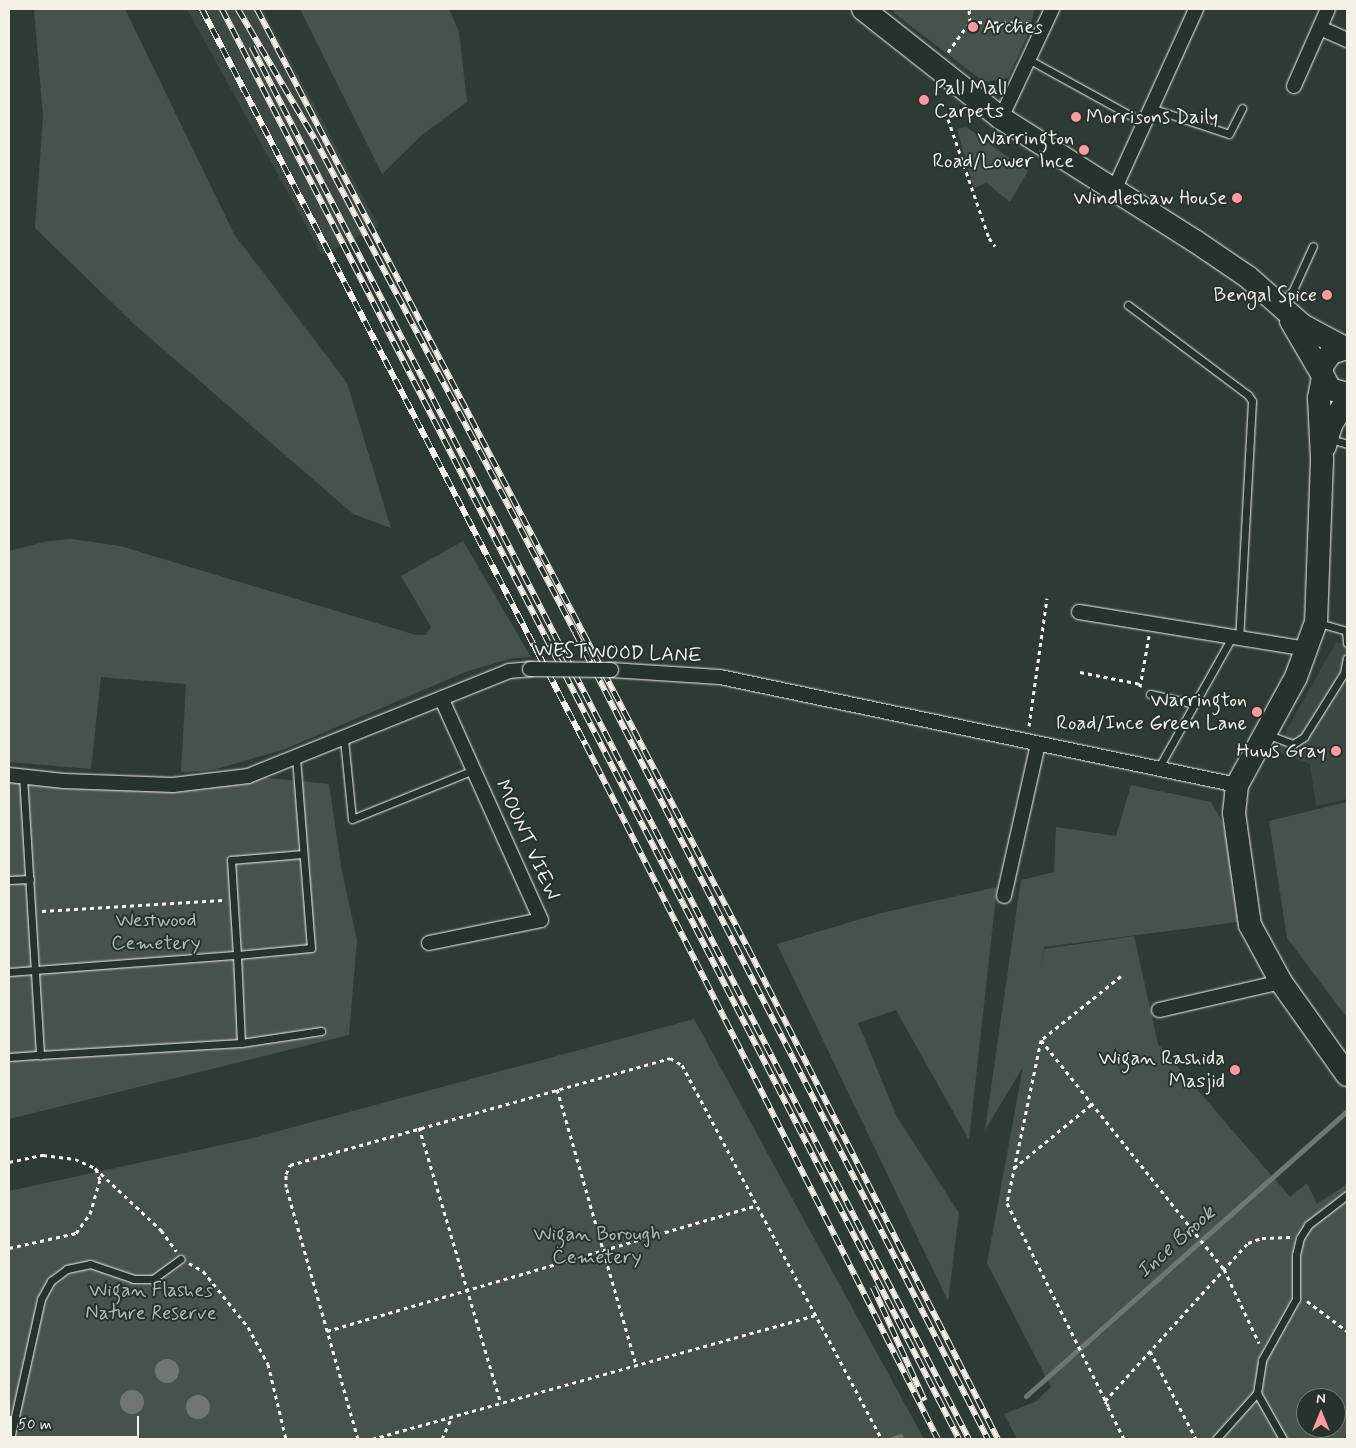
<!DOCTYPE html>
<style>
body{margin:0}
#map{position:relative;width:1356px;height:1448px;overflow:hidden;background:#2e3b34;font-family:Mynerve,sans-serif}
div>[style]{position:absolute}
.built>*{inset:0;background:#3c4841}
.green>*{inset:0;background:#48524c}
.water>*{inset:0;background:#6f7770}
.round{border-radius:50%}
.stream>*{height:5px;margin:-2.5px;padding:0 2.5px;transform-origin:2.5px;border-radius:2.5px;background:#6f7770}
.path>*{height:3px;margin-top:-1.5px;transform-origin:0;background:repeating-linear-gradient(90deg,#f4f1e8 0 4px,transparent 0 8px)}
.roads{filter:drop-shadow(0 0 1px #f4f1e8) drop-shadow(0 0 1px #f4f1e8)}
.service>*{height:7px;margin:-3.5px;padding:0 3.5px;transform-origin:3.5px;border-radius:3.5px;background:#26332d}
.minor>*{height:14px;margin:-7px;padding:0 7px;transform-origin:7px;border-radius:7px;background:#26332d}
.primary>*{height:22px;margin:-11px;padding:0 11px;transform-origin:11px;border-radius:11px;background:#26332d}
.rail>*{height:5.5px;margin-top:-2.75px;transform-origin:0;background:repeating-linear-gradient(90deg,#26332d 0 11px,#f4f1e8 0 22px);box-sizing:border-box;border-block:1px solid #f4f1e8}
.bridges{filter:drop-shadow(0 0 1px #f4f1e8) drop-shadow(0 0 1px #f4f1e8)}
.minor-bridge>*{height:14px;margin:-7px;padding:0 7px;transform-origin:7px;border-radius:7px;background:#26332d}
.dots>*{width:14px;height:14px;translate:-50% -50%;box-sizing:border-box;border:2px solid #26332d;border-radius:50%}
span{translate:-50% -50%;white-space:nowrap;text-align:center;line-height:1.15;-webkit-text-stroke:4px #26332d;paint-order:stroke}
.poi-label{font-size:20px;color:#f4f1e8}
.left{translate:0 -50%;text-align:left}
.right{translate:-100% -50%;text-align:right}
.street-label{font-size:20px;color:#f4f1e8}
.park-label{font-size:20px;color:#b8b9b1}
.water-label{font-size:21px;color:#b8bab2;font-style:italic}
.frame{position:absolute;inset:0;border:10px solid #f4f1e8;pointer-events:none}
.north{position:absolute;left:1296px;top:1388px;width:50px;height:50px;box-sizing:border-box;background:#26332d;border:1px solid #787f78;border-radius:50%;rotate:0deg;font-size:14px;font-weight:700;line-height:20px;text-align:center;color:#f4f1e8}
.north::after{content:'';display:block;margin:auto;width:18px;height:22px;background:#ff9aa2;clip-path:polygon(50% 0,100% 100%,50% 72%,0 100%)}
.scale{position:absolute;left:10px;top:1416px;width:129px;height:22px;box-sizing:border-box;border:2px solid #f4f1e8;border-top:0;padding-left:6px;font-size:15px;line-height:18px;white-space:nowrap;color:#f4f1e8;-webkit-text-stroke:4px #26332d;paint-order:stroke}
</style>
<div id="map">
<div class="built">
<i style="clip-path:polygon(187px 9px,263px 9px,379px 227px,322px 255px)"></i>
<i style="clip-path:polygon(1336px 642px,1347px 645px,1347px 799px,1316px 806px,1310px 764px,1275px 751px)"></i>
</div>
<div class="green">
<i style="clip-path:polygon(34px 9px,125px 9px,234px 234px,347px 383px,391px 528px,353px 514px,134px 324px,35px 228px,43px 116px)"></i>
<i style="clip-path:polygon(300px 9px,449px 9px,459px 32px,467px 102px,423px 134px,382px 174px)"></i>
<i style="clip-path:polygon(894px 9px,1035px 9px,1029px 32px,1008px 78px,984px 82px,894px 13px)"></i>
<i style="clip-path:polygon(966px 127px,1028px 171px,1010px 202px,987px 183px,974px 188px,957px 129px)"></i>
<i style="clip-path:polygon(72px 539px,120px 546px,416px 635px,426px 635px,431px 627px,401px 576px,463px 541px,531px 657px,513px 658px,468px 671px,285px 749px,210px 771px,181px 772px,186px 684px,101px 677px,91px 769px,9px 762px,9px 551px,48px 541px)"></i>
<i style="clip-path:polygon(9px 775px,173px 785px,248px 776px,329px 784px,342px 872px,357px 940px,349px 1035px,9px 1119px)"></i>
<i style="clip-path:polygon(evenodd,1131px 785px,1211px 802px,1228px 832px,1238px 922px,1044px 947px,1040px 970px,1044px 949px,1134px 936px,1158px 1044px,1290px 1197px,1307px 1183px,1317px 1204px,1347px 1184px,1347px 1439px,1017px 1439px,1004px 1414px,1035px 1402px,1051px 1387px,987px 1263px,1023px 1067px,985px 1130px,1021px 880px,1054px 872px,1056px 827px,1116px 836px,1131px 785px,1306px 1398px,1336px 1398px,1336px 1428px,1306px 1428px,1306px 1398px)"></i>
<i style="clip-path:polygon(1347px 802px,1347px 1018px,1287px 938px,1269px 821px)"></i>
<i style="clip-path:polygon(997px 887px,969px 1140px,896px 1010px,858px 1023px,897px 1117px,959px 1213px,948px 1301px,777px 944px,881px 913px)"></i>
<i style="clip-path:polygon(694px 1019px,924px 1439px,9px 1439px,9px 1191px,249px 1139px)"></i>
</div>
<div class="water">
<i class="round" style="left:155px;top:1359px;width:24px;height:24px"></i>
<i class="round" style="left:120px;top:1390px;width:24px;height:24px"></i>
<i class="round" style="left:186px;top:1395px;width:24px;height:24px"></i>
</div>
<div class="stream">
<i style="left:1026px;top:1396px;width:429px;rotate:-41.6deg"></i>
<i style="left:892px;top:1439px;width:9px;rotate:-18deg"></i>
</div>
<div class="path">
<i style="left:970px;top:22px;width:59px;rotate:1deg"></i>
<i style="left:948px;top:52px;width:37px;rotate:-54deg"></i>
<i style="left:970px;top:22px;width:13px;rotate:-94deg"></i>
<i style="left:948px;top:119px;width:126px;rotate:71deg"></i>
<i style="left:989px;top:238px;width:10px;rotate:53deg"></i>
<i style="left:1080px;top:672px;width:62px;rotate:11.1deg"></i>
<i style="left:1140px;top:687px;width:52px;rotate:-80deg"></i>
<i style="left:1029px;top:726px;width:129px;rotate:-82deg"></i>
<i style="left:42px;top:911px;width:181px;rotate:-3.5deg"></i>
<i style="left:1121px;top:976px;width:102px;rotate:141.3deg"></i>
<i style="left:1041px;top:1040px;width:293px;rotate:51.4deg"></i>
<i style="left:1224px;top:1269px;width:82px;rotate:64.7deg"></i>
<i style="left:1041px;top:1040px;width:167px;rotate:101.8deg"></i>
<i style="left:1007px;top:1203px;width:227px;rotate:63.5deg"></i>
<i style="left:557px;top:1089px;width:287px;rotate:74deg"></i>
<i style="left:419px;top:1127px;width:288px;rotate:73.5deg"></i>
<i style="left:9px;top:1162px;width:35px;rotate:-12deg"></i>
<i style="left:43px;top:1155px;width:32px;rotate:7deg"></i>
<i style="left:75px;top:1159px;width:22px;rotate:24deg"></i>
<i style="left:95px;top:1168px;width:91px;rotate:43.2deg"></i>
<i style="left:161px;top:1230px;width:26px;rotate:54deg"></i>
<i style="left:1014px;top:1168px;width:102px;rotate:-39.4deg"></i>
<i style="left:9px;top:1248px;width:69px;rotate:-12.6deg"></i>
<i style="left:76px;top:1233px;width:24px;rotate:-54deg"></i>
<i style="left:90px;top:1214px;width:35px;rotate:-74deg"></i>
<i style="left:100px;top:1180px;width:12px;rotate:-110deg"></i>
<i style="left:189px;top:1263px;width:16px;rotate:30deg"></i>
<i style="left:203px;top:1271px;width:72px;rotate:51.2deg"></i>
<i style="left:248px;top:1327px;width:42px;rotate:61.6deg"></i>
<i style="left:268px;top:1364px;width:77px;rotate:76.5deg"></i>
<i style="left:1307px;top:1301px;width:50px;rotate:36.9deg"></i>
<i style="left:327px;top:1331px;width:448px;rotate:-16.3deg"></i>
<i style="left:1150px;top:1351px;width:99px;rotate:62.4deg"></i>
<i style="left:358px;top:1439px;width:262px;rotate:-105.9deg"></i>
<i style="left:286px;top:1187px;width:13px;rotate:-90deg"></i>
<i style="left:286px;top:1174px;width:10px;rotate:-66deg"></i>
<i style="left:290px;top:1165px;width:395px;rotate:-15.7deg"></i>
<i style="left:670px;top:1058px;width:14px;rotate:30deg"></i>
<i style="left:682px;top:1065px;width:424px;rotate:61.9deg"></i>
<i style="left:372px;top:1439px;width:460px;rotate:-15.6deg"></i>
<i style="left:442px;top:1439px;width:24px;rotate:-66deg"></i>
<i style="left:1124px;top:1439px;width:42px;rotate:-116.6deg"></i>
<i style="left:1105px;top:1401px;width:213px;rotate:-47.9deg"></i>
<i style="left:1248px;top:1243px;width:15px;rotate:-20deg"></i>
<i style="left:1262px;top:1238px;width:28px;rotate:-2deg"></i>
</div>
<div class="roads">
<div class="service">
<i style="left:1028px;top:59px;width:132px;rotate:28.9deg"></i>
<i style="left:1151px;top:108px;width:82px;rotate:18.4deg"></i>
<i style="left:1229px;top:134px;width:29px;rotate:-63deg"></i>
<i style="left:1282px;top:302px;width:16px;rotate:-47deg"></i>
<i style="left:1293px;top:290px;width:48px;rotate:-65.6deg"></i>
<i style="left:1128px;top:305px;width:150px;rotate:36.9deg"></i>
<i style="left:1248px;top:395px;width:7px;rotate:56deg"></i>
<i style="left:1252px;top:401px;width:237px;rotate:93.1deg"></i>
<i style="left:1330px;top:439px;width:18px;rotate:16deg"></i>
<i style="left:1319px;top:623px;width:29px;rotate:16deg"></i>
<i style="left:1346px;top:631px;width:12px;rotate:85deg"></i>
<i style="left:1150px;top:694px;width:46px;rotate:12.5deg"></i>
<i style="left:1269px;top:735px;width:26px;rotate:21deg"></i>
<i style="left:1293px;top:744px;width:13px;rotate:-32deg"></i>
<i style="left:1304px;top:737px;width:75px;rotate:-58deg"></i>
<i style="left:1344px;top:673px;width:15px;rotate:-79deg"></i>
<i style="left:344px;top:739px;width:80px;rotate:84.3deg"></i>
<i style="left:352px;top:819px;width:131px;rotate:-22deg"></i>
<i style="left:1158px;top:769px;width:151px;rotate:-60.7deg"></i>
<i style="left:23px;top:776px;width:280px;rotate:86.5deg"></i>
<i style="left:40px;top:1055px;width:201px;rotate:-3.4deg"></i>
<i style="left:241px;top:1043px;width:88px;rotate:-92.6deg"></i>
<i style="left:237px;top:955px;width:74px;rotate:-5.4deg"></i>
<i style="left:311px;top:948px;width:190px;rotate:-94.5deg"></i>
<i style="left:9px;top:880px;width:21px;rotate:-3deg"></i>
<i style="left:9px;top:972px;width:229px;rotate:-4.3deg"></i>
<i style="left:237px;top:955px;width:95px;rotate:-93.6deg"></i>
<i style="left:231px;top:860px;width:72px;rotate:-4.8deg"></i>
<i style="left:241px;top:1043px;width:81px;rotate:-8.5deg"></i>
<i style="left:9px;top:1057px;width:31px;rotate:-4deg"></i>
<i style="left:1257px;top:1393px;width:53px;rotate:60.5deg"></i>
<i style="left:10px;top:1439px;width:143px;rotate:-77.5deg"></i>
<i style="left:41px;top:1299px;width:21px;rotate:-61deg"></i>
<i style="left:51px;top:1281px;width:20px;rotate:-37deg"></i>
<i style="left:67px;top:1269px;width:24px;rotate:-12deg"></i>
<i style="left:90px;top:1264px;width:46px;rotate:18.8deg"></i>
<i style="left:134px;top:1279px;width:19px"></i>
<i style="left:153px;top:1279px;width:34px;rotate:-36deg"></i>
<i style="left:1216px;top:1439px;width:62px;rotate:-48.3deg"></i>
<i style="left:1257px;top:1393px;width:33px;rotate:-81deg"></i>
<i style="left:1262px;top:1360px;width:70px;rotate:-60.9deg"></i>
<i style="left:1296px;top:1299px;width:44px;rotate:-90deg"></i>
<i style="left:1296px;top:1255px;width:17px;rotate:-77deg"></i>
<i style="left:1300px;top:1238px;width:15px;rotate:-58deg"></i>
<i style="left:1308px;top:1225px;width:49px;rotate:-37.6deg"></i>
</div>
<div class="minor">
<i style="left:1320px;top:28px;width:30px;rotate:24deg"></i>
<i style="left:1294px;top:86px;width:84px;rotate:-66.2deg"></i>
<i style="left:1001px;top:118px;width:120px;rotate:-64.9deg"></i>
<i style="left:1114px;top:190px;width:199px;rotate:-65.6deg"></i>
<i style="left:1079px;top:612px;width:232px;rotate:9.2deg"></i>
<i style="left:611px;top:670px;width:109px;rotate:3.7deg"></i>
<i style="left:720px;top:677px;width:528px;rotate:11.8deg"></i>
<i style="left:9px;top:775px;width:55px;rotate:6.2deg"></i>
<i style="left:64px;top:781px;width:109px;rotate:2.1deg"></i>
<i style="left:173px;top:785px;width:76px;rotate:-6.8deg"></i>
<i style="left:248px;top:776px;width:281px;rotate:-21.9deg"></i>
<i style="left:509px;top:671px;width:21px;rotate:-5deg"></i>
<i style="left:1004px;top:896px;width:156px;rotate:-77.4deg"></i>
<i style="left:429px;top:943px;width:114px;rotate:-11.6deg"></i>
<i style="left:541px;top:920px;width:243px;rotate:-114.2deg"></i>
<i style="left:1159px;top:1010px;width:125px;rotate:-12.9deg"></i>
</div>
<div class="primary">
<i style="left:863px;top:9px;width:176px;rotate:38.3deg"></i>
<i style="left:1001px;top:118px;width:230px;rotate:32.4deg"></i>
<i style="left:1195px;top:241px;width:64px;rotate:34.2deg"></i>
<i style="left:1248px;top:277px;width:72px;rotate:41.6deg"></i>
<i style="left:1302px;top:325px;width:49px;rotate:28.1deg"></i>
<i style="left:1291px;top:321px;width:61px;rotate:59.7deg"></i>
<i style="left:1347px;top:348px;width:17px;rotate:163deg"></i>
<i style="left:1331px;top:353px;width:16px;rotate:125deg"></i>
<i style="left:1322px;top:366px;width:8px;rotate:90deg"></i>
<i style="left:1322px;top:374px;width:17px;rotate:62deg"></i>
<i style="left:1330px;top:389px;width:18px;rotate:16deg"></i>
<i style="left:1323px;top:377px;width:21px;rotate:101deg"></i>
<i style="left:1319px;top:398px;width:62px;rotate:87.2deg"></i>
<i style="left:1322px;top:460px;width:162px;rotate:92.1deg"></i>
<i style="left:1316px;top:622px;width:59px;rotate:110deg"></i>
<i style="left:1296px;top:677px;width:123px;rotate:118.6deg"></i>
<i style="left:1237px;top:785px;width:28px;rotate:96deg"></i>
<i style="left:1234px;top:813px;width:113px;rotate:81.9deg"></i>
<i style="left:1250px;top:925px;width:65px;rotate:61.5deg"></i>
<i style="left:1281px;top:982px;width:114px;rotate:54.6deg"></i>
<i style="left:1325px;top:446px;width:22px;rotate:-74deg"></i>
<i style="left:1331px;top:425px;width:31px;rotate:-58deg"></i>
</div>
</div>
<div class="rail">
<i style="left:202px;top:9px;width:830px;rotate:62.45deg"></i>
<i style="left:586px;top:745px;width:778px;rotate:63.11deg"></i>
<i style="left:222px;top:9px;width:1609px;rotate:62.73deg"></i>
<i style="left:238px;top:9px;width:151px;rotate:59.4deg"></i>
<i style="left:315px;top:139px;width:557px;rotate:62.19deg"></i>
<i style="left:575px;top:632px;width:907px;rotate:62.9deg"></i>
<i style="left:257px;top:9px;width:1060px;rotate:62.4deg"></i>
<i style="left:748px;top:948px;width:551px;rotate:63.02deg"></i>
<i style="left:252px;top:47px;width:1566px;rotate:62.75deg"></i>
<i style="left:873px;top:1287px;width:125px;rotate:65.5deg"></i>
</div>
<div class="bridges">
<div class="minor-bridge">
<i style="left:530px;top:669px;width:81px;rotate:0.7deg"></i>
</div>
</div>
<div class="dots">
<i style="left:973px;top:27px;background:#ff9aa2"></i>
<i style="left:924px;top:100px;background:#ff9aa2"></i>
<i style="left:1076px;top:117px;background:#ff9aa2"></i>
<i style="left:1084px;top:150px;background:#ff9aa2"></i>
<i style="left:1237px;top:198px;background:#ff9aa2"></i>
<i style="left:1327px;top:295px;background:#ff9aa2"></i>
<i style="left:1257px;top:712px;background:#ff9aa2"></i>
<i style="left:1336px;top:751px;background:#ff9aa2"></i>
<i style="left:1235px;top:1070px;background:#ff9aa2"></i>
</div>
<div class="poi-label">
<span class="left" style="left:983px;top:27px">Arches</span>
<span class="left" style="left:934px;top:100px">Pall Mall<br>Carpets</span>
<span class="left" style="left:1086px;top:117px">Morrisons Daily</span>
<span class="right" style="left:1074px;top:150px">Warrington<br>Road/Lower Ince</span>
<span class="right" style="left:1227px;top:198px">Windleshaw House</span>
<span class="right" style="left:1317px;top:295px">Bengal Spice</span>
<span class="right" style="left:1247px;top:712px">Warrington<br>Road/Ince Green Lane</span>
<span class="right" style="left:1326px;top:751px">Huws Gray</span>
<span class="right" style="left:1225px;top:1070px">Wigan Rashida<br>Masjid</span>
</div>
<div class="street-label">
<span style="left:618px;top:653px;rotate:2deg">WESTWOOD LANE</span>
<span style="left:527px;top:840px;rotate:66deg">MOUNT VIEW</span>
</div>
<div class="park-label">
<span style="left:156px;top:932px">Westwood<br>Cemetery</span>
<span style="left:597px;top:1246px">Wigan Borough<br>Cemetery</span>
<span style="left:151px;top:1302px">Wigan Flashes<br>Nature Reserve</span>
</div>
<div class="water-label">
<span style="left:1176px;top:1242px;rotate:-42deg">Ince Brook</span>
</div>
<div class="frame"></div>
<div class="north">N</div>
<div class="scale">50 m</div>
</div>
